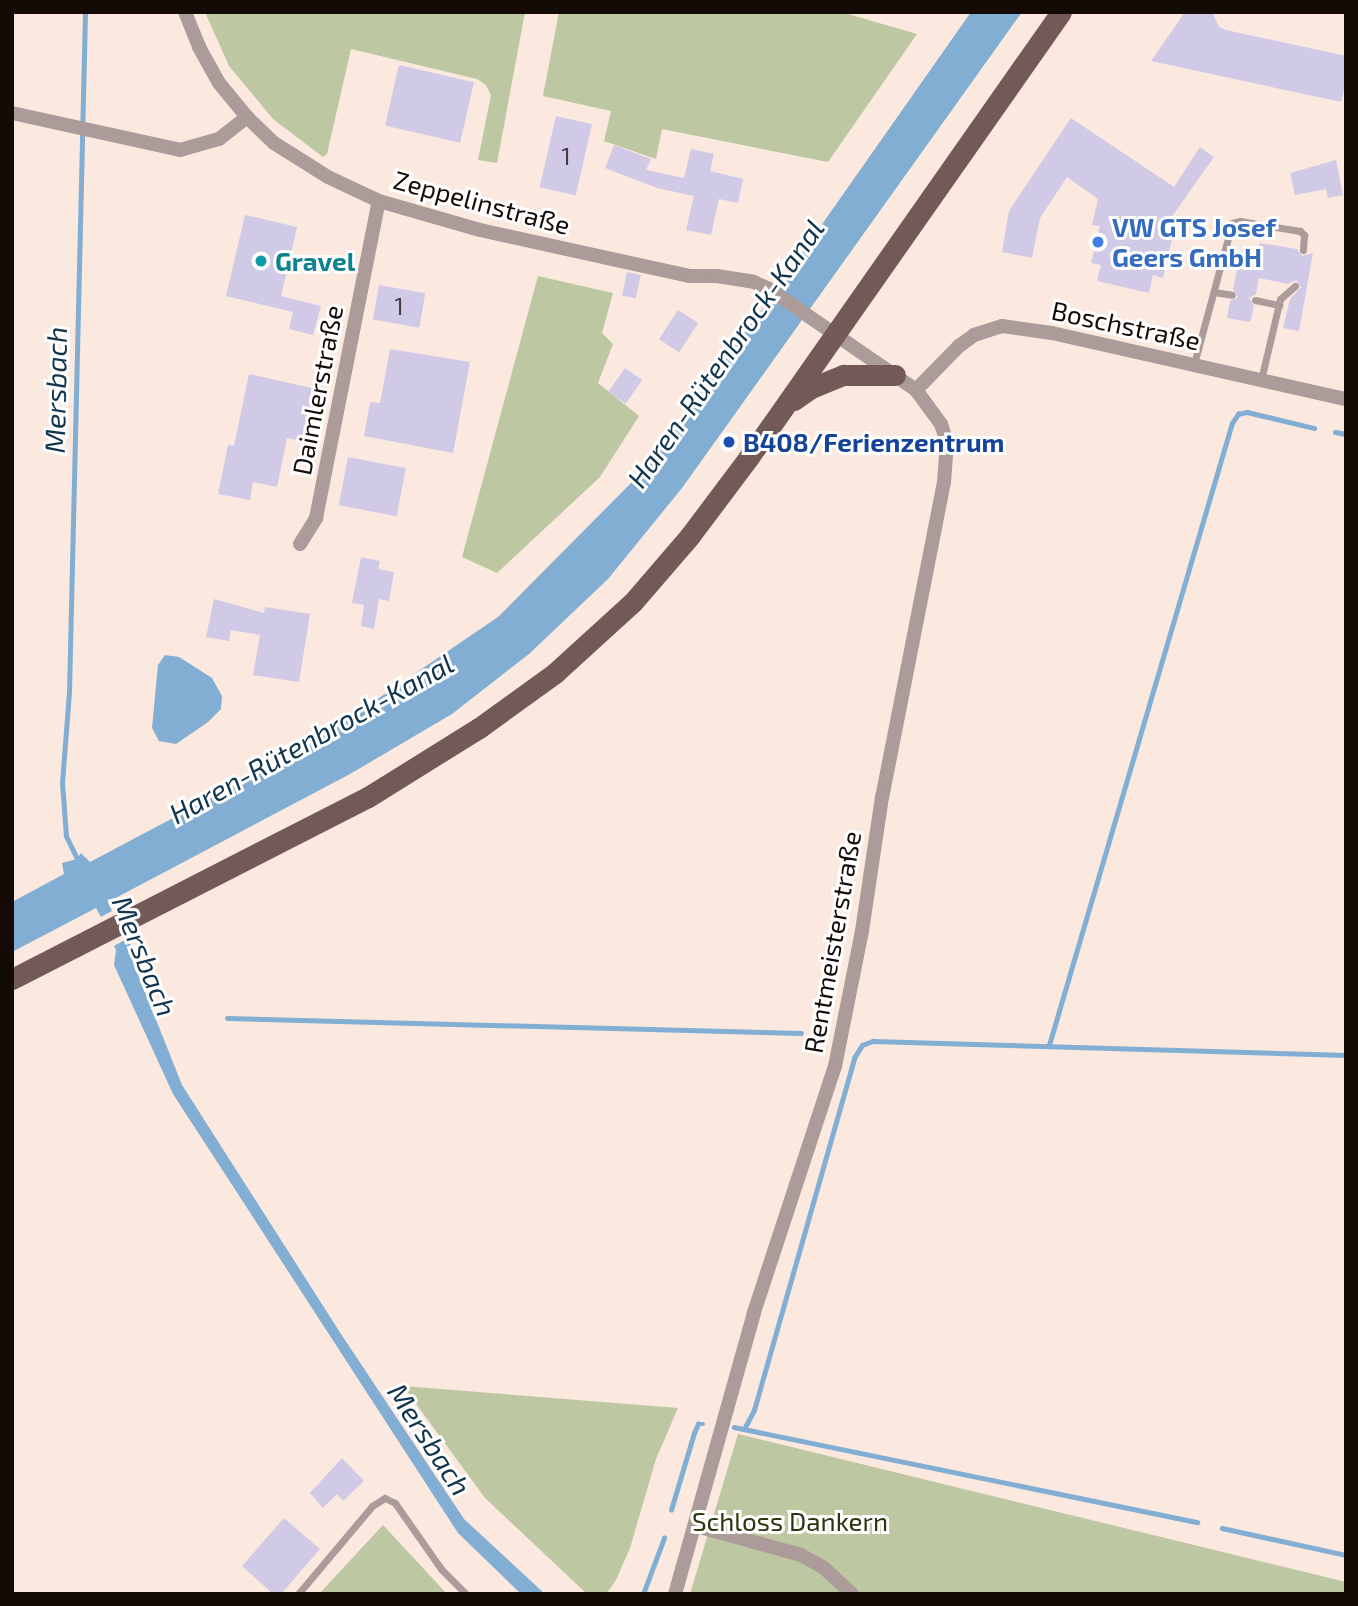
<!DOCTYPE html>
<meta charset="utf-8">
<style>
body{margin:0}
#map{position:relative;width:1358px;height:1606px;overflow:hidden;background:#fbe8df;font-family:"Exo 2",sans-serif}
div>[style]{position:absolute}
.green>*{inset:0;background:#bdc7a2}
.water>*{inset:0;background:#81aed2}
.stream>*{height:4.5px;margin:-2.25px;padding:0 2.25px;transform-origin:2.25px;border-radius:2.25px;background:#81aed2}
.building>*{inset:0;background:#d0cae7;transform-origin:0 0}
.lane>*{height:7px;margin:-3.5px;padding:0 3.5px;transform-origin:3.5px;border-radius:3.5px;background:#ab9c9a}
.street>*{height:14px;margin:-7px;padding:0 7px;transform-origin:7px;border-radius:7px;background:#ab9c9a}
.primary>*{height:21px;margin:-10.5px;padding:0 10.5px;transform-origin:10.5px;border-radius:10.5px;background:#735a58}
.dots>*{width:19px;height:19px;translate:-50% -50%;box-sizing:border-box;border:4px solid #fff;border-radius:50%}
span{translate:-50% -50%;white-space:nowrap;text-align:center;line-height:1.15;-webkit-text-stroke:6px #fff;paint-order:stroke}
.number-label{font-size:23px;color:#443b3e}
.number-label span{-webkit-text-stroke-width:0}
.street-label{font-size:26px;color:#150b06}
.shop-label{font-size:26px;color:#366cbe;font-weight:700}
.left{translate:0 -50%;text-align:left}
.culture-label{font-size:26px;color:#0d838f;font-weight:700}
.transit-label{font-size:26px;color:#164399;font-weight:700}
.park-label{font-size:26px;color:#2d350e}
.water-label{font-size:28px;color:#12354e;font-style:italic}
.frame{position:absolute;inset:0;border:14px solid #150b06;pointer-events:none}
</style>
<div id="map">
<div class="green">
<i style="clip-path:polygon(205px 12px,525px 12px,497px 163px,478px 160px,491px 95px,486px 85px,477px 79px,351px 49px,327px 154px,323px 157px,273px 119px,229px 66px)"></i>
<i style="clip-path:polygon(559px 12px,841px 12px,917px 34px,828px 162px,662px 129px,656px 159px,604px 141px,611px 111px,543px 96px)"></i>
<i style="clip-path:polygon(538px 276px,613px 293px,602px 333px,613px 344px,598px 383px,639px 416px,600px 477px,497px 573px,462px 557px)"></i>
<i style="clip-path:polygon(403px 1386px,678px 1408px,656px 1459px,630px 1548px,616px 1580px,606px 1594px,586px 1593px,485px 1498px)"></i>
<i style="clip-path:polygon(738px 1434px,1346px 1582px,1346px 1594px,690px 1594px)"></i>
<i style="clip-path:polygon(383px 1525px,447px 1594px,319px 1594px)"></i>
</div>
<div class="water">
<i style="clip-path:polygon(971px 12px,1022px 12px,682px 488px,608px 579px,529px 654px,452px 714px,350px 774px,108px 902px,112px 911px,106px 914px,101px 917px,96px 908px,12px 952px,12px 902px,64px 874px,62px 863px,77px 859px,81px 853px,90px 862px,307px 747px,498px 617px,637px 477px,764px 307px)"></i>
<i style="clip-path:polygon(165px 655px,179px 657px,212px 678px,222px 696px,221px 709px,208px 722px,176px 744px,159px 741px,152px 728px,158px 665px)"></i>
<i style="clip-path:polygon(130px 937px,131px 957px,182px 1085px,341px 1334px,464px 1519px,545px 1594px,521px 1594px,458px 1533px,173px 1094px,114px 965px,116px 950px,114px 946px)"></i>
</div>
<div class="stream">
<i style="left:1335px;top:432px;width:11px;rotate:10deg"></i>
<i style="left:79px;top:863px;width:30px;rotate:-116deg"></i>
<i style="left:66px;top:836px;width:53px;rotate:-94.3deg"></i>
<i style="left:62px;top:783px;width:91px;rotate:-85.6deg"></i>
<i style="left:69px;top:692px;width:680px;rotate:-88.65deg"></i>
<i style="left:227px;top:1018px;width:574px;rotate:1.5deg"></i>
<i style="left:1049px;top:1045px;width:648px;rotate:-73.61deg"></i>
<i style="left:1232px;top:423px;width:11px;rotate:-56deg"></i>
<i style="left:1238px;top:414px;width:9px;rotate:-13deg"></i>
<i style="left:1247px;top:412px;width:69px;rotate:13.4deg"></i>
<i style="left:734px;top:1427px;width:473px;rotate:11.6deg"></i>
<i style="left:744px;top:1429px;width:21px;rotate:-62deg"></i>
<i style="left:754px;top:1410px;width:366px;rotate:-74.1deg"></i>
<i style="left:854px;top:1058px;width:15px;rotate:-58deg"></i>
<i style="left:862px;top:1045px;width:12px;rotate:-20deg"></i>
<i style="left:873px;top:1041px;width:473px;rotate:1.7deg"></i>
<i style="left:671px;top:1510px;width:80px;rotate:-73.4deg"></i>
<i style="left:694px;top:1433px;width:10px;rotate:-66deg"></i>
<i style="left:698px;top:1424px;width:5px"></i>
<i style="left:1222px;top:1528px;width:127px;rotate:12.3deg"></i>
<i style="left:643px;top:1594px;width:60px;rotate:-69.4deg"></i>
</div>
<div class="building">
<i style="clip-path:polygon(1185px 12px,1212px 12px,1219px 27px,1226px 30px,1346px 56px,1346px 81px,1341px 102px,1151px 61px)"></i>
<i style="left:399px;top:65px;width:77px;height:62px;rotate:13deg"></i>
<i style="left:556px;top:116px;width:37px;height:73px;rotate:13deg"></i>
<i style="clip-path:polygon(1071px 118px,1174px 187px,1200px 147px,1214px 157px,1161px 232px,1172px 239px,1163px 278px,1153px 275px,1149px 293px,1097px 281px,1101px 265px,1091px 263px,1100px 226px,1092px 225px,1098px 199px,1067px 177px,1040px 218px,1032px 258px,1002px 252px,1009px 211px)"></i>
<i style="clip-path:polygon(614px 145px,651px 159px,646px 170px,684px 178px,691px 149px,714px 154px,710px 171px,743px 179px,738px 203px,719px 199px,711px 235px,686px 230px,694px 196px,657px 188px,605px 168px)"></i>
<i style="clip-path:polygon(1336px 160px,1343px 195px,1328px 198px,1326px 189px,1295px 195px,1290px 173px)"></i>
<i style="clip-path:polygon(245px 215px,297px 227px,281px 296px,321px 306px,313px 335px,289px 329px,293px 312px,226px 296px)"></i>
<i style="clip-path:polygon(1260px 243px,1297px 249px,1302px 256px,1313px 253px,1299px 331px,1283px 328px,1290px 299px,1301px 287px,1296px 280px,1288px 284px,1259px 278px,1256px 294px,1249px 298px,1254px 306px,1250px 322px,1227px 318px,1230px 301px,1238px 297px,1233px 289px,1241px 251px,1257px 255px)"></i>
<i style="left:627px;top:272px;width:14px;height:24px;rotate:12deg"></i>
<i style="left:379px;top:285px;width:47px;height:35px;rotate:10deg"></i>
<i style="left:678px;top:310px;width:24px;height:35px;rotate:33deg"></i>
<i style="clip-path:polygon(390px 349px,470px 362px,453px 453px,364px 436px,370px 402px,380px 403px)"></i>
<i style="left:625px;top:368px;width:21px;height:29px;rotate:35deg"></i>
<i style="clip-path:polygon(249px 374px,316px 389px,305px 442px,287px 438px,277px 487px,253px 482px,250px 500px,218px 494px,228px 445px,234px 446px)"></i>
<i style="left:348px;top:457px;width:59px;height:49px;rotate:11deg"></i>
<i style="clip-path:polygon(361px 557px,380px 561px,378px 569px,394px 572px,389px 601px,379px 599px,374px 629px,361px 626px,364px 605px,352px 603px)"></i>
<i style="clip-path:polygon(214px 599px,264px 613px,265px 607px,310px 614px,299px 682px,253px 675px,260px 635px,231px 630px,229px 641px,206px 637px)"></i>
<i style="clip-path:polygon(342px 1458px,364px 1481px,343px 1501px,337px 1494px,323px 1508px,310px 1493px)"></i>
<i style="clip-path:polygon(284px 1518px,320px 1549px,281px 1594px,273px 1594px,242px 1566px)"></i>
</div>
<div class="lane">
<i style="left:1214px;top:292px;width:18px;rotate:9deg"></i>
<i style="left:1255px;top:300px;width:25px;rotate:12deg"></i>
<i style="left:1194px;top:364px;width:146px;rotate:-74.9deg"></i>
<i style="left:1232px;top:223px;width:8px;rotate:-14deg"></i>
<i style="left:1240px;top:221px;width:61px;rotate:9.5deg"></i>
<i style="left:1300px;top:231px;width:6px;rotate:45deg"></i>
<i style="left:1304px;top:235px;width:15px;rotate:94deg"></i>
<i style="left:1261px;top:380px;width:83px;rotate:-76.8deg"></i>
<i style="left:1280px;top:299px;width:20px;rotate:-41deg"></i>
<i style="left:298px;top:1594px;width:115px;rotate:-49.9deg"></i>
<i style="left:372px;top:1506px;width:15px;rotate:-32deg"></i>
<i style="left:385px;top:1498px;width:11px;rotate:27deg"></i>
<i style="left:395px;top:1503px;width:80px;rotate:55.1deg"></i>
<i style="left:441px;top:1569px;width:35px;rotate:45deg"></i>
</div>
<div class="street">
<i style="left:185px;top:12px;width:38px;rotate:68deg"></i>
<i style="left:199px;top:47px;width:41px;rotate:60.9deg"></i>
<i style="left:219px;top:83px;width:44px;rotate:50.5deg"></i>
<i style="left:247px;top:117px;width:37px;rotate:44deg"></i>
<i style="left:274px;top:143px;width:64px;rotate:32.2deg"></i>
<i style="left:328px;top:177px;width:56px;rotate:25.2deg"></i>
<i style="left:379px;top:201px;width:105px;rotate:16deg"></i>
<i style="left:480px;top:230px;width:214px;rotate:12.4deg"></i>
<i style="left:689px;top:276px;width:28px"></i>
<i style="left:717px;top:276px;width:37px;rotate:9deg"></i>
<i style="left:754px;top:282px;width:17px;rotate:25deg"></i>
<i style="left:769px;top:289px;width:178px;rotate:34.5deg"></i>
<i style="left:916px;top:390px;width:42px;rotate:53.7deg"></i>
<i style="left:941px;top:424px;width:19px;rotate:72deg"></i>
<i style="left:947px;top:442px;width:40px;rotate:94.3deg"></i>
<i style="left:944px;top:482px;width:321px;rotate:101.1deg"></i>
<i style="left:882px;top:797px;width:135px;rotate:98.5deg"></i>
<i style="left:862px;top:931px;width:138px;rotate:101.3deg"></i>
<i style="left:835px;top:1066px;width:260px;rotate:108.2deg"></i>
<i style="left:754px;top:1313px;width:292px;rotate:105.7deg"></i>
<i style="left:12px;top:113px;width:172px;rotate:12.4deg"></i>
<i style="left:180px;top:150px;width:41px;rotate:-15.8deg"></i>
<i style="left:219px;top:139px;width:36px;rotate:-38deg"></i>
<i style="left:916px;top:390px;width:62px;rotate:-45.7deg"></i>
<i style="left:959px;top:346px;width:19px;rotate:-36deg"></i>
<i style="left:974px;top:335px;width:29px;rotate:-18deg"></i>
<i style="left:1002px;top:326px;width:50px;rotate:8deg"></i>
<i style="left:1052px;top:333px;width:301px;rotate:12.7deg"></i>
<i style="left:300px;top:544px;width:31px;rotate:-58deg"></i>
<i style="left:316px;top:518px;width:323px;rotate:-78.8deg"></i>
<i style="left:696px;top:1526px;width:109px;rotate:15.4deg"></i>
<i style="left:801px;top:1555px;width:26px;rotate:29deg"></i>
<i style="left:824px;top:1568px;width:38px;rotate:43deg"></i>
</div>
<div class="primary">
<i style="left:794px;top:400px;width:21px;rotate:-35deg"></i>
<i style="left:811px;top:388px;width:35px;rotate:-22deg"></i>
<i style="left:843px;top:375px;width:52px"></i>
<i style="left:12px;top:979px;width:400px;rotate:-27.1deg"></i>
<i style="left:368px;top:797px;width:131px;rotate:-31.9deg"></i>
<i style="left:479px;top:728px;width:94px;rotate:-35.9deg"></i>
<i style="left:555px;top:673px;width:105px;rotate:-42.3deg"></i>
<i style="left:633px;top:602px;width:86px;rotate:-49.3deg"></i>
<i style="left:689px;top:537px;width:100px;rotate:-53.1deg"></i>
<i style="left:749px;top:457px;width:543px;rotate:-54.96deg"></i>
</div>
<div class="dots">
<i style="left:1098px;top:242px;background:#3f7fe0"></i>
<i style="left:261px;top:261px;background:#0f9aa8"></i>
<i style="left:729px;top:442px;background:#1a4fb4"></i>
</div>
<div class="number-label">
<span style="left:566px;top:156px">1</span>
<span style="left:399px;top:306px">1</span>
</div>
<div class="street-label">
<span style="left:482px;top:202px;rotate:15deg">Zeppelinstraße</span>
<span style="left:1126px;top:325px;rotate:12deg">Boschstraße</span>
<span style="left:317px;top:390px;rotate:-79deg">Daimlerstraße</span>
<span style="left:832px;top:942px;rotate:-80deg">Rentmeisterstraße</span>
</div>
<div class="shop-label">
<span class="left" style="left:1112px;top:242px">VW GTS Josef<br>Geers GmbH</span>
</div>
<div class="culture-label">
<span class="left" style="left:275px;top:261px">Gravel</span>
</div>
<div class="transit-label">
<span class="left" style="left:743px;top:442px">B408/Ferienzentrum</span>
</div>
<div class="park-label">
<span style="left:790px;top:1521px">Schloss Dankern</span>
</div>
<div class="water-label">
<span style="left:725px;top:353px;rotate:-55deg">Haren-Rütenbrock-Kanal</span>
<span style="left:55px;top:390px;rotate:-89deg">Mersbach</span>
<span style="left:311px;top:738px;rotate:-29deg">Haren-Rütenbrock-Kanal</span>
<span style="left:145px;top:956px;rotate:68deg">Mersbach</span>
<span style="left:430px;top:1439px;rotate:57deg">Mersbach</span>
</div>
<div class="frame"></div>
</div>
